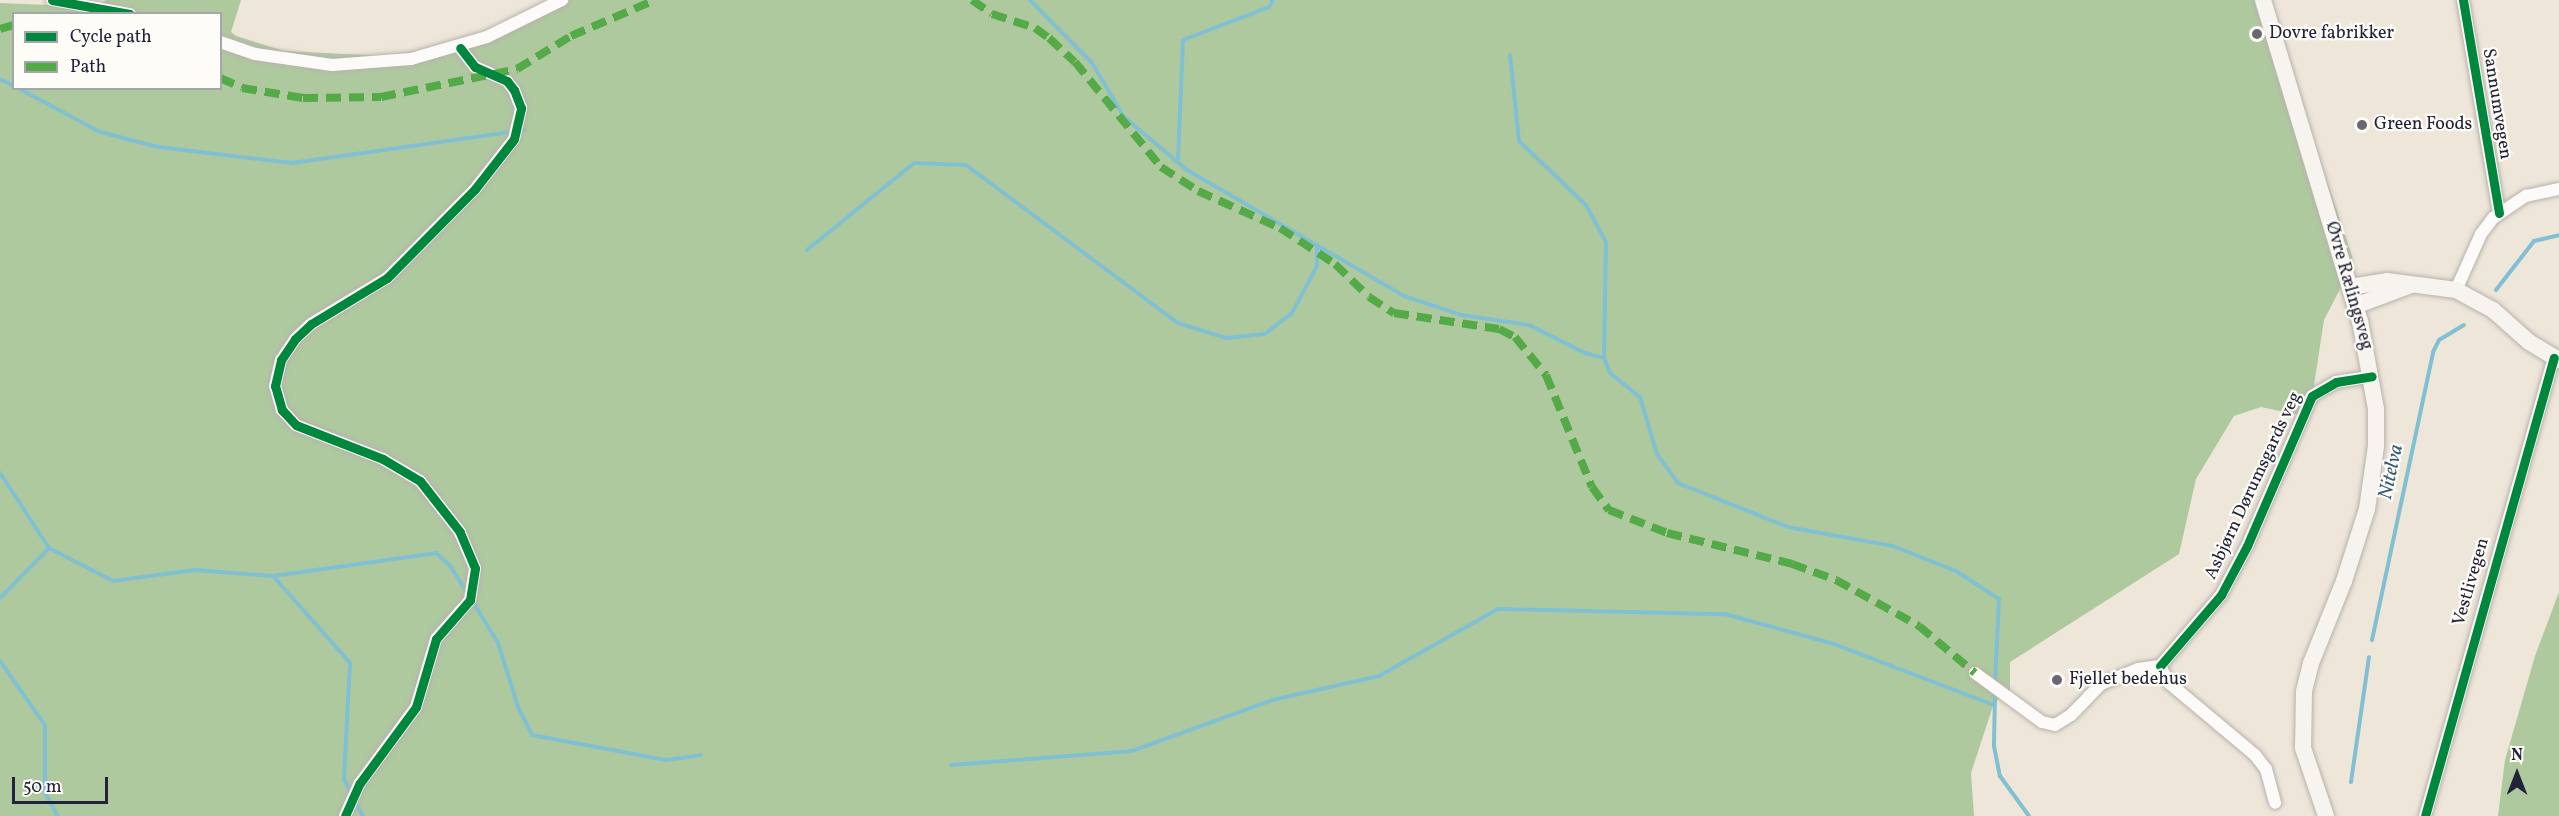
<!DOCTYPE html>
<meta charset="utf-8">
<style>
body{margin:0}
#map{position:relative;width:2559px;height:816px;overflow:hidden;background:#efe6da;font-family:Vollkorn,serif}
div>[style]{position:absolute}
.forest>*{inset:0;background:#afc99f}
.stream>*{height:4px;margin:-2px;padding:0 2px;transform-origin:2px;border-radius:2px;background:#80c0d2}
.roads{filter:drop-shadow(0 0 2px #b7b2ac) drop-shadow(0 0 2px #b7b2ac)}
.street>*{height:12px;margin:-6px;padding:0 6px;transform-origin:6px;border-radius:6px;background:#fdfbf9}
.secondary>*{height:16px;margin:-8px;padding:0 8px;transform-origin:8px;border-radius:8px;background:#f7f3ef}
.quiet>*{height:8px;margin-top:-4px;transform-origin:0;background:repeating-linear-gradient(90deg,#53aa46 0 15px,transparent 0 23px)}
.cycleway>*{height:9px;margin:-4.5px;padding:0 4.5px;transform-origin:4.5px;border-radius:4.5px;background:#00873e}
.dots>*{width:16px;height:16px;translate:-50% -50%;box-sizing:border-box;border:3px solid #fdfcf7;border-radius:50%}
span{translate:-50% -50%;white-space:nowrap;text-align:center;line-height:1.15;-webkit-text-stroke:4.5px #fdfcf7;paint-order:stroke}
.poi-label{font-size:18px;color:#22223b}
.left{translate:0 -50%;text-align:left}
.street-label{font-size:18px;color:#22223b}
.water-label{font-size:20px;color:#355b76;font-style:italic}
.legend{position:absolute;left:12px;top:12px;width:210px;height:78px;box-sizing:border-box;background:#fdfcf7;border:2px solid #a5a5ac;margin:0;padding:8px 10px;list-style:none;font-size:18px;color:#22223b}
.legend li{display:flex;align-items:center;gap:12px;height:30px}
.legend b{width:30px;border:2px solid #a5a5ac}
.north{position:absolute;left:2487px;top:744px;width:60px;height:60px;-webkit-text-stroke:4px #fdfcf7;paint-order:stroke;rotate:0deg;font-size:16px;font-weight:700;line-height:24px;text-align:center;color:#22223b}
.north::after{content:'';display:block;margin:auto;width:21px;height:27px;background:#22223b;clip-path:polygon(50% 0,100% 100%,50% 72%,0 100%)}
.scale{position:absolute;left:12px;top:777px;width:96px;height:27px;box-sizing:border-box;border:3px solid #22223b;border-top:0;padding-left:8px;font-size:18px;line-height:21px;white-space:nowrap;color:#22223b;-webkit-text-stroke:4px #fdfcf7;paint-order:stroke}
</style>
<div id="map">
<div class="forest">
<i style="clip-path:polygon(evenodd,106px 0,241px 0,231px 32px,236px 36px,284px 51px,386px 56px,432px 48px,504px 27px,553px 0,2266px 0,2354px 262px,2324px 320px,2311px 405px,2303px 416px,2261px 407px,2234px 416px,2196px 479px,2179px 554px,2010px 662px,2010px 690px,1994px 703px,1971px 773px,1974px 816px,0 816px,0 3px,96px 7px,106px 0,14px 14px,220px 14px,220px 88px,14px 88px,14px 14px)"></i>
<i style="clip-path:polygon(2559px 592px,2559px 816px,2498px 816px,2505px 760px,2535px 656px)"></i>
</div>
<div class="stream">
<i style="left:1030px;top:0;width:88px;rotate:45.5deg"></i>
<i style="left:1092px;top:63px;width:63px;rotate:59.3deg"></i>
<i style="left:1124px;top:117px;width:82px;rotate:40.1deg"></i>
<i style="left:1187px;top:170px;width:251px;rotate:30.1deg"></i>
<i style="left:1404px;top:296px;width:60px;rotate:18.4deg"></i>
<i style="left:1461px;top:315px;width:69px;rotate:8.4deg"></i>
<i style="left:1529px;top:325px;width:63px;rotate:26.6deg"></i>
<i style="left:1585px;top:353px;width:20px;rotate:15deg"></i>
<i style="left:1604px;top:358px;width:16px;rotate:68deg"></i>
<i style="left:1610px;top:373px;width:38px;rotate:39deg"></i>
<i style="left:1640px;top:397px;width:59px;rotate:73.4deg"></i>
<i style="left:1657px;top:454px;width:36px;rotate:54deg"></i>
<i style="left:1678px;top:483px;width:118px;rotate:21.8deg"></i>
<i style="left:1788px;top:527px;width:107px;rotate:10.3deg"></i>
<i style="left:1893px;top:546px;width:68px;rotate:21.6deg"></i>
<i style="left:1956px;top:571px;width:51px;rotate:33.1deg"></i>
<i style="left:1999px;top:599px;width:86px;rotate:92.7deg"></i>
<i style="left:1510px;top:55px;width:86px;rotate:84deg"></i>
<i style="left:1519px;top:141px;width:93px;rotate:43.7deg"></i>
<i style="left:1586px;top:205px;width:42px;rotate:61.6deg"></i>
<i style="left:1606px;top:242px;width:116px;rotate:91deg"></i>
<i style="left:0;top:79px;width:16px;rotate:27deg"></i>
<i style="left:18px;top:88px;width:93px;rotate:28.2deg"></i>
<i style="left:100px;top:132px;width:60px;rotate:14.5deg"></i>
<i style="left:158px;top:147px;width:135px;rotate:6.8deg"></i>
<i style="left:292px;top:163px;width:234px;rotate:-8.1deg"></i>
<i style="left:1178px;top:160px;width:120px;rotate:-87.6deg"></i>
<i style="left:1183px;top:40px;width:92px;rotate:-21deg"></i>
<i style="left:1269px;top:7px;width:8px;rotate:-60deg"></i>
<i style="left:807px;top:250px;width:138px;rotate:-39.1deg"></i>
<i style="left:914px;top:163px;width:52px;rotate:2.2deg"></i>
<i style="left:966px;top:165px;width:264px;rotate:36.7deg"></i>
<i style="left:1178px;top:323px;width:50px;rotate:17.4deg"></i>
<i style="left:1226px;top:338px;width:39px;rotate:-6deg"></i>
<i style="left:1265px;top:334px;width:34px;rotate:-38deg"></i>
<i style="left:1292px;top:313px;width:53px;rotate:-62deg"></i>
<i style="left:1317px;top:266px;width:19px;rotate:-90deg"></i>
<i style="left:2496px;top:290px;width:62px;rotate:-52.2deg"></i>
<i style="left:2534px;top:241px;width:26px;rotate:-13deg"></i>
<i style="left:0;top:473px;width:90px;rotate:56.8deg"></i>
<i style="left:49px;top:548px;width:72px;rotate:27.3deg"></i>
<i style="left:113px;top:581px;width:83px;rotate:-7.6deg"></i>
<i style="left:195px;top:570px;width:78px;rotate:4.4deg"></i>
<i style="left:273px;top:576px;width:165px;rotate:-8deg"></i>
<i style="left:436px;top:553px;width:21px;rotate:43deg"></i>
<i style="left:451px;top:567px;width:31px;rotate:58deg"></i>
<i style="left:274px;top:577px;width:115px;rotate:48.5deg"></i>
<i style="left:350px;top:663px;width:116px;rotate:93deg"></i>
<i style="left:344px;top:779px;width:17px;rotate:62deg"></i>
<i style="left:0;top:598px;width:70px;rotate:-45.6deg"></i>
<i style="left:473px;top:602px;width:48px;rotate:58.6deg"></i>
<i style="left:498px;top:643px;width:67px;rotate:72.6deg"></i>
<i style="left:518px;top:707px;width:31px;rotate:63deg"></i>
<i style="left:532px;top:735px;width:136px;rotate:10.6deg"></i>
<i style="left:666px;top:760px;width:35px;rotate:-8deg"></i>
<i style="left:2372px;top:640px;width:294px;rotate:-78deg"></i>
<i style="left:2433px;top:352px;width:13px;rotate:-63deg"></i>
<i style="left:2439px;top:340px;width:29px;rotate:-31deg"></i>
<i style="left:0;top:661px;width:78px;rotate:54.9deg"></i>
<i style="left:45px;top:725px;width:68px;rotate:90deg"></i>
<i style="left:45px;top:793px;width:26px;rotate:61deg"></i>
<i style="left:1995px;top:692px;width:54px;rotate:91.1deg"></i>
<i style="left:1994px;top:746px;width:31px;rotate:79deg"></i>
<i style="left:2000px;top:776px;width:49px;rotate:54.1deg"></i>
<i style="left:951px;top:765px;width:182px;rotate:-4.4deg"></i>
<i style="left:1132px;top:751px;width:149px;rotate:-20deg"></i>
<i style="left:1272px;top:700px;width:110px;rotate:-12.6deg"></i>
<i style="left:1379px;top:676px;width:137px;rotate:-29.4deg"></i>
<i style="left:1498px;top:609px;width:227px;rotate:1.3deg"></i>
<i style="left:1725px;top:614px;width:113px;rotate:15.4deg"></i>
<i style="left:1834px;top:644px;width:171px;rotate:20.9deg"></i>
<i style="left:2351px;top:782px;width:126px;rotate:-81.8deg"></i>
<i style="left:355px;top:801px;width:17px;rotate:62deg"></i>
</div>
<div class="roads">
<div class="street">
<i style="left:52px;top:0;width:79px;rotate:10.2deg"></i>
<i style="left:2463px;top:0;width:216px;rotate:80.4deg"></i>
<i style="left:220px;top:42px;width:37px;rotate:19deg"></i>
<i style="left:255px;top:54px;width:78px;rotate:8.1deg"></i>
<i style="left:332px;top:65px;width:79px;rotate:-4.3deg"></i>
<i style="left:411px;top:59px;width:79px;rotate:-16.1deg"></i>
<i style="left:487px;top:37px;width:84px;rotate:-26.3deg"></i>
<i style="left:2456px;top:290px;width:61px;rotate:-65.9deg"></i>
<i style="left:2481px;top:234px;width:20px;rotate:-53deg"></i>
<i style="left:2493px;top:218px;width:40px;rotate:-34deg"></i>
<i style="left:2526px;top:196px;width:34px;rotate:-12deg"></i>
<i style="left:2160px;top:666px;width:94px;rotate:-49.3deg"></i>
<i style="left:2221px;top:595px;width:55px;rotate:-62deg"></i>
<i style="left:2247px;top:546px;width:163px;rotate:-66.6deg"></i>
<i style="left:2312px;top:396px;width:28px;rotate:-30deg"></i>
<i style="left:2336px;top:382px;width:36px;rotate:-9deg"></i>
<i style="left:2160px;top:666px;width:19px;rotate:62deg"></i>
<i style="left:2169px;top:683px;width:112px;rotate:39.9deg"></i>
<i style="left:2255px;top:755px;width:18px;rotate:52deg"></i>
<i style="left:2266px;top:769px;width:35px;rotate:75deg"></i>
<i style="left:1975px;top:673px;width:83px;rotate:36.2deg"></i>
<i style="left:2042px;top:722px;width:13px;rotate:13deg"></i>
<i style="left:2055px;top:725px;width:19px;rotate:-32deg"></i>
<i style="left:2071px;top:715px;width:43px;rotate:-45.9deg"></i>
<i style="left:2101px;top:684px;width:40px;rotate:-22deg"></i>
<i style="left:2138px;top:669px;width:22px;rotate:-8deg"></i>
<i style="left:345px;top:816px;width:36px;rotate:-66deg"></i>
<i style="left:360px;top:783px;width:94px;rotate:-53.6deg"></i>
<i style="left:416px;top:707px;width:71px;rotate:-73.6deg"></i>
<i style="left:436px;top:639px;width:52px;rotate:-48.9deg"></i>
<i style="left:470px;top:600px;width:32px;rotate:-81deg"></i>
<i style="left:475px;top:568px;width:39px;rotate:-113deg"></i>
<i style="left:460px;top:532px;width:65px;rotate:-128.1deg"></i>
<i style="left:420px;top:481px;width:43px;rotate:-149.3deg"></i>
<i style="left:383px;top:459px;width:93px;rotate:-158.7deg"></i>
<i style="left:296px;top:425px;width:21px;rotate:-133deg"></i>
<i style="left:282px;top:410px;width:25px;rotate:-106deg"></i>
<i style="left:275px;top:386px;width:27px;rotate:-77deg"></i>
<i style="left:281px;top:360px;width:25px;rotate:-56deg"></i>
<i style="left:295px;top:339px;width:22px;rotate:-43deg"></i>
<i style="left:311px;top:324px;width:89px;rotate:-31.2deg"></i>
<i style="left:387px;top:278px;width:125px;rotate:-45.3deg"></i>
<i style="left:475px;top:189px;width:63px;rotate:-52deg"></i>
<i style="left:514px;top:139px;width:32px;rotate:-77deg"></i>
<i style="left:521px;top:108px;width:19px;rotate:-111deg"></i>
<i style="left:514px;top:90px;width:11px;rotate:-128deg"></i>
<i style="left:507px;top:81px;width:35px;rotate:-156deg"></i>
<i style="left:475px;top:67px;width:24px;rotate:-128deg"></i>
<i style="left:2425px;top:816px;width:476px;rotate:-74.3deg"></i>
</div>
<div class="secondary">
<i style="left:2263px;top:0;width:335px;rotate:73.2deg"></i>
<i style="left:2360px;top:321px;width:89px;rotate:79.7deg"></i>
<i style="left:2376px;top:409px;width:37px;rotate:90deg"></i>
<i style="left:2376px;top:446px;width:64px;rotate:98.1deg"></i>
<i style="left:2367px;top:509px;width:76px;rotate:107.7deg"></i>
<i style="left:2344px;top:581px;width:88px;rotate:111.9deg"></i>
<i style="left:2311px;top:663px;width:30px;rotate:104deg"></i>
<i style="left:2304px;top:692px;width:56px;rotate:91deg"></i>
<i style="left:2303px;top:748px;width:72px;rotate:71.3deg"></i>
<i style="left:2350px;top:287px;width:37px;rotate:-9deg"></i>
<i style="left:2387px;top:281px;width:70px;rotate:7.4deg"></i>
<i style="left:2456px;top:290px;width:42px;rotate:28.4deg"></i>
<i style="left:2493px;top:310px;width:48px;rotate:41.6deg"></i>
<i style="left:2529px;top:342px;width:35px;rotate:31deg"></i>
<i style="left:2355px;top:306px;width:60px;rotate:-20.6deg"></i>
</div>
</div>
<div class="quiet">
<i style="left:972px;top:0;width:24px;rotate:35deg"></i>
<i style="left:992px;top:14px;width:45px;rotate:18deg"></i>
<i style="left:1035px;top:28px;width:17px;rotate:36deg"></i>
<i style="left:1049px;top:38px;width:35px;rotate:43deg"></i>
<i style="left:1075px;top:62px;width:136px;rotate:50.7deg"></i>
<i style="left:1161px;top:167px;width:44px;rotate:33deg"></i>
<i style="left:1198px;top:191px;width:90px;rotate:24.3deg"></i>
<i style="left:1280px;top:228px;width:66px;rotate:33.2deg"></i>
<i style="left:1335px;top:264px;width:47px;rotate:44.1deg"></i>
<i style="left:1369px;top:297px;width:30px;rotate:33deg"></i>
<i style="left:1394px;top:313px;width:106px;rotate:8.7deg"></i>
<i style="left:1499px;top:329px;width:18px;rotate:27deg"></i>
<i style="left:1515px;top:337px;width:49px;rotate:50.8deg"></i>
<i style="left:1546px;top:375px;width:121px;rotate:67.7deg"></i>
<i style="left:1592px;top:487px;width:29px;rotate:54deg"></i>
<i style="left:1609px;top:510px;width:62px;rotate:21.6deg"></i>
<i style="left:1667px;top:533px;width:129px;rotate:13.9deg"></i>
<i style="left:1792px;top:564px;width:47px;rotate:20deg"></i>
<i style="left:1836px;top:580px;width:95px;rotate:29deg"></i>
<i style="left:1919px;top:626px;width:73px;rotate:40deg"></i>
<i style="left:0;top:29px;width:15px;rotate:-16deg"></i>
<i style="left:220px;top:78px;width:24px;rotate:24deg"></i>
<i style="left:242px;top:88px;width:62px;rotate:9.3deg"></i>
<i style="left:303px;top:98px;width:78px;rotate:-0.7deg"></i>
<i style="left:381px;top:97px;width:139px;rotate:-11.6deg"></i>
<i style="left:517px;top:69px;width:63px;rotate:-31.4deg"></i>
<i style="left:571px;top:36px;width:91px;rotate:-23.2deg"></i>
</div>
<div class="cycleway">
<i style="left:52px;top:0;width:79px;rotate:10.2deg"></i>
<i style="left:2463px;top:0;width:216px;rotate:80.4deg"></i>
<i style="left:2160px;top:666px;width:94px;rotate:-49.3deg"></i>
<i style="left:2221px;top:595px;width:55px;rotate:-62deg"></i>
<i style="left:2247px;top:546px;width:163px;rotate:-66.6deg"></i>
<i style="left:2312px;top:396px;width:28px;rotate:-30deg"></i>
<i style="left:2336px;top:382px;width:36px;rotate:-9deg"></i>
<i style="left:345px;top:816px;width:36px;rotate:-66deg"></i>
<i style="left:360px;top:783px;width:94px;rotate:-53.6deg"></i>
<i style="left:416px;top:707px;width:71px;rotate:-73.6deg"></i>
<i style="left:436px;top:639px;width:52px;rotate:-48.9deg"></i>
<i style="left:470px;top:600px;width:32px;rotate:-81deg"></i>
<i style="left:475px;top:568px;width:39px;rotate:-113deg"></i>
<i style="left:460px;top:532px;width:65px;rotate:-128.1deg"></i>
<i style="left:420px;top:481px;width:43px;rotate:-149.3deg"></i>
<i style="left:383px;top:459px;width:93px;rotate:-158.7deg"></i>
<i style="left:296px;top:425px;width:21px;rotate:-133deg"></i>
<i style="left:282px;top:410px;width:25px;rotate:-106deg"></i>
<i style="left:275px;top:386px;width:27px;rotate:-77deg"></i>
<i style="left:281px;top:360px;width:25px;rotate:-56deg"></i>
<i style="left:295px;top:339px;width:22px;rotate:-43deg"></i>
<i style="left:311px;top:324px;width:89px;rotate:-31.2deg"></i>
<i style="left:387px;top:278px;width:125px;rotate:-45.3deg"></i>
<i style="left:475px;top:189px;width:63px;rotate:-52deg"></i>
<i style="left:514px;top:139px;width:32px;rotate:-77deg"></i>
<i style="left:521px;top:108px;width:19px;rotate:-111deg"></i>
<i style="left:514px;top:90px;width:11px;rotate:-128deg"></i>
<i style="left:507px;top:81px;width:35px;rotate:-156deg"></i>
<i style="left:475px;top:67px;width:24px;rotate:-128deg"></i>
<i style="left:2425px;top:816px;width:476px;rotate:-74.3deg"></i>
</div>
<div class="dots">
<i style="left:2257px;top:34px;background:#6a6773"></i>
<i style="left:2362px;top:125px;background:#6a6773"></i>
<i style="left:2057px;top:680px;background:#6a6773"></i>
</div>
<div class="poi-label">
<span class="left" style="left:2269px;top:34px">Dovre fabrikker</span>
<span class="left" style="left:2374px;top:125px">Green Foods</span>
<span class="left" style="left:2069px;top:680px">Fjellet bedehus</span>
</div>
<div class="street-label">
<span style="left:2496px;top:104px;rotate:81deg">Sannumvegen</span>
<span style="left:2348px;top:286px;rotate:74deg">Øvre Rælingsveg</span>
<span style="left:2254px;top:486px;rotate:-65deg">Asbjørn Dørumsgards veg</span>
<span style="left:2472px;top:582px;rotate:-74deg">Vestlivegen</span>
</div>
<div class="water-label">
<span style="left:2392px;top:472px;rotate:-78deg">Nitelva</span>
</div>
<ul class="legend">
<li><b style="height:8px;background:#00873e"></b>Cycle path</li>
<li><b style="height:8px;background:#53aa46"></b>Path</li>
</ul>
<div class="north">N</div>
<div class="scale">50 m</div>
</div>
